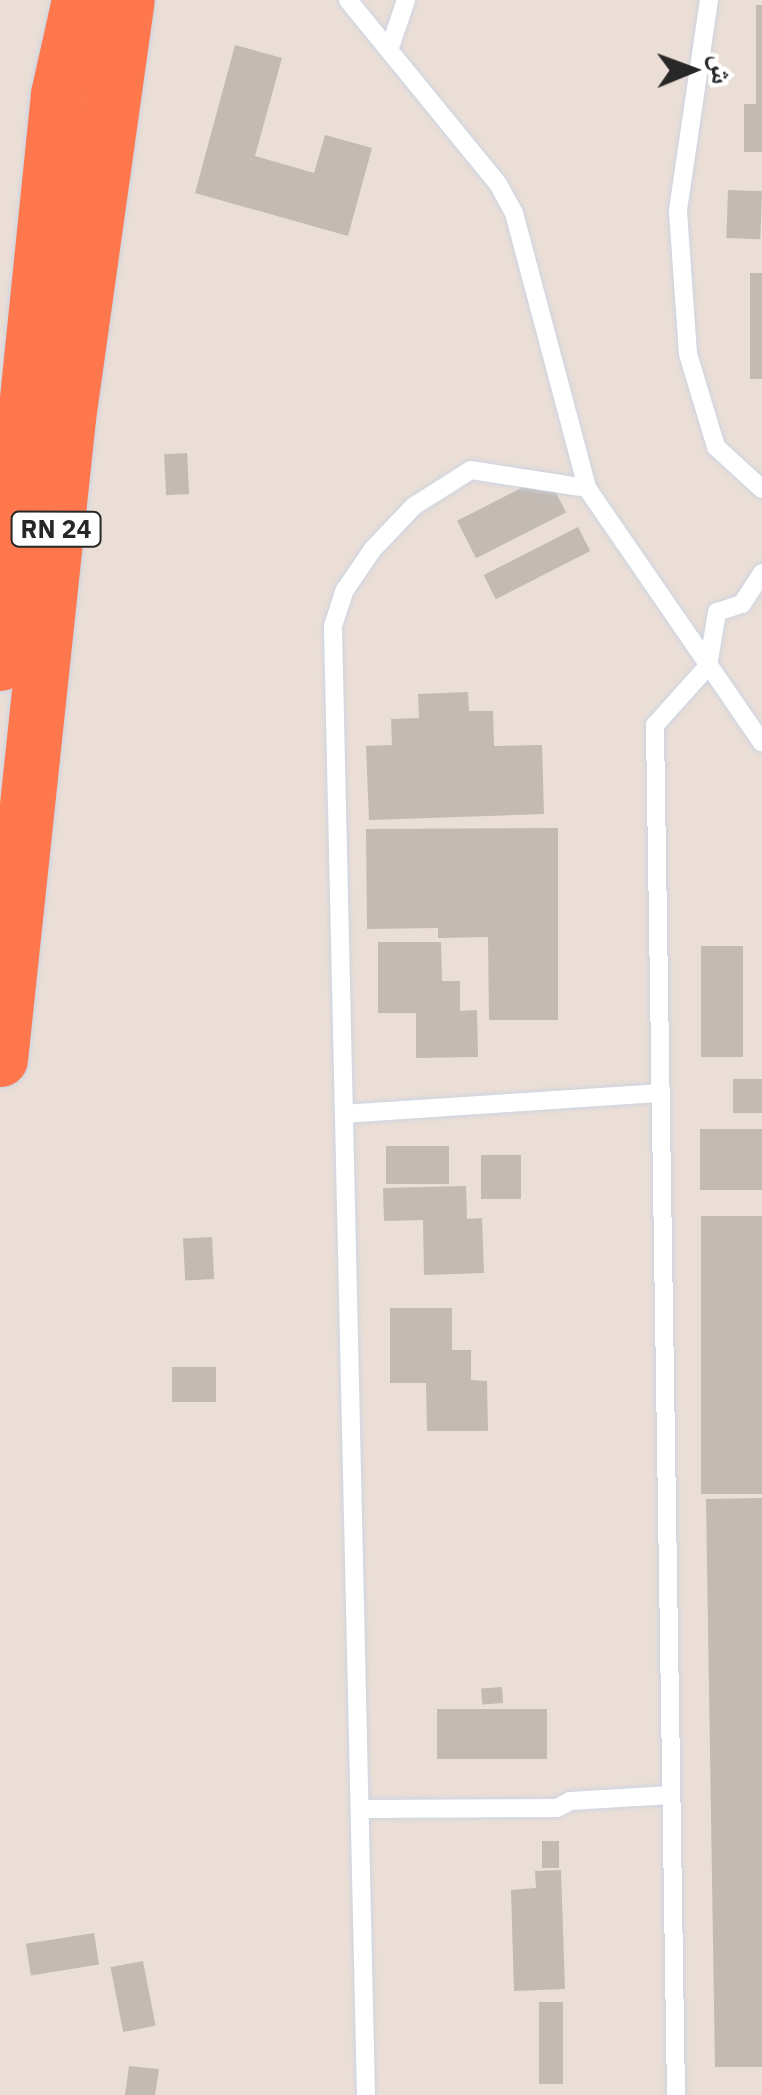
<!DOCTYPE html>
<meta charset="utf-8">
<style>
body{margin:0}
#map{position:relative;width:762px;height:2095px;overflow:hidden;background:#ebded6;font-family:"IBM Plex Sans","Noto Naskh Arabic",sans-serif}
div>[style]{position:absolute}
.building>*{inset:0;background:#c2bab3;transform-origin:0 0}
.roads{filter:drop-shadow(0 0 2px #cbd4e2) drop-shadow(0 0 2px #cbd4e2)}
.lane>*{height:18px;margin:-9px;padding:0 9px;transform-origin:9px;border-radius:9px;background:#fff}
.highway>*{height:55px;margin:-27.5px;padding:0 27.5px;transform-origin:27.5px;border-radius:27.5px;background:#ff774d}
span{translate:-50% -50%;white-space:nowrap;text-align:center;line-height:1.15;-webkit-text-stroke:8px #fff;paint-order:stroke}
.shield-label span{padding:2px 8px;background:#fff;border:2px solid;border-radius:8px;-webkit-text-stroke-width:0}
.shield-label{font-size:25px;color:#272727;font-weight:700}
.north{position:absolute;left:642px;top:20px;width:100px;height:100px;-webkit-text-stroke:8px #fff;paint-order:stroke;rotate:89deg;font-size:28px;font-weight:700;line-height:40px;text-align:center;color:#272727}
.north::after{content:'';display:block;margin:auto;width:35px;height:45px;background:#272727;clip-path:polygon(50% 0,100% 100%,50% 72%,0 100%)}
</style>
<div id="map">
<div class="building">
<i style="clip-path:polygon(756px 5px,762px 5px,762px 152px,744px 152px,744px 104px,756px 104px)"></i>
<i style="clip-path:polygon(235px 45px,282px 58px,255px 156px,314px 173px,325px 135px,372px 148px,348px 236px,195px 193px)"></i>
<i style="left:728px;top:190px;width:34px;height:48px;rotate:2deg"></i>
<i style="left:750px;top:273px;width:12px;height:106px"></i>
<i style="left:187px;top:453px;width:41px;height:23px;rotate:87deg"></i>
<i style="left:547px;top:475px;width:42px;height:101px;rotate:63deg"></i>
<i style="left:578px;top:527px;width:27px;height:106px;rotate:63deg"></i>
<i style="clip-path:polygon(468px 692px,469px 711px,493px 711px,494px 746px,542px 745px,544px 814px,369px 820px,366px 746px,392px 745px,391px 719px,419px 718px,418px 694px)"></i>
<i style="clip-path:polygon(558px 828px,558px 1020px,489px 1020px,488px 937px,438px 938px,438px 928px,367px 929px,366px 829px)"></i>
<i style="clip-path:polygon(378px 942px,441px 942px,442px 981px,460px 981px,460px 1011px,477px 1010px,478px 1057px,416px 1058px,416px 1013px,378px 1013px)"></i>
<i style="left:701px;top:946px;width:42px;height:111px"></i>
<i style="left:762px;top:1079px;width:34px;height:29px;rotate:90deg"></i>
<i style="left:700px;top:1129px;width:62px;height:61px"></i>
<i style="left:386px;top:1146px;width:63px;height:38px"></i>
<i style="left:481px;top:1155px;width:40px;height:44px"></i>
<i style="clip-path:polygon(466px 1186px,467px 1219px,482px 1218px,484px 1273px,424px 1275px,423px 1220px,384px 1221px,383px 1188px)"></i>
<i style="left:701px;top:1216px;width:61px;height:278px"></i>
<i style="left:212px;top:1237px;width:42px;height:29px;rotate:87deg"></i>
<i style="clip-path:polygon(390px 1308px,452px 1308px,452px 1350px,471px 1350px,471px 1380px,487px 1381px,488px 1431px,427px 1431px,426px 1383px,390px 1383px)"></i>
<i style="left:172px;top:1367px;width:44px;height:35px"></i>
<i style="clip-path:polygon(762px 1498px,762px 2067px,715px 2067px,706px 1499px)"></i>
<i style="left:502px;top:1687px;width:16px;height:21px;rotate:86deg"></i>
<i style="left:437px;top:1709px;width:110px;height:50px"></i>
<i style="left:542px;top:1841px;width:17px;height:27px"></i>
<i style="clip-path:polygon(561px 1870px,565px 1989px,514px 1991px,511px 1890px,536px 1888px,535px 1871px)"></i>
<i style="left:94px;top:1933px;width:32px;height:69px;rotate:81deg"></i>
<i style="left:143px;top:1961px;width:66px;height:33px;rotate:79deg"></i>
<i style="left:539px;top:2002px;width:24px;height:82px"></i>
<i style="clip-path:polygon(129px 2066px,159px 2069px,155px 2095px,125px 2095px)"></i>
</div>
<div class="roads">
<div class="lane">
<i style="left:348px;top:0;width:237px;rotate:50.8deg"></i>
<i style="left:498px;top:184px;width:33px;rotate:61deg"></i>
<i style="left:514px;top:213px;width:285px;rotate:75.1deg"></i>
<i style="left:587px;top:488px;width:309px;rotate:55.5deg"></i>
<i style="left:709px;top:0;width:213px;rotate:98.4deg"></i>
<i style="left:678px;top:211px;width:143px;rotate:86deg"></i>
<i style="left:688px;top:354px;width:97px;rotate:73.2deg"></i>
<i style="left:716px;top:447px;width:62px;rotate:42.4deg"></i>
<i style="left:389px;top:50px;width:53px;rotate:-71.2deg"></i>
<i style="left:344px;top:1114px;width:317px;rotate:-3.8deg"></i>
<i style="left:360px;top:1809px;width:197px;rotate:-0.3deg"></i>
<i style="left:557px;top:1808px;width:15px;rotate:-28deg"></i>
<i style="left:570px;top:1801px;width:101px;rotate:-3.4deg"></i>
<i style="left:366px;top:2095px;width:1469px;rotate:-91.29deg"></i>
<i style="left:333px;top:626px;width:38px;rotate:-72deg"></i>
<i style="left:345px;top:590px;width:50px;rotate:-55.7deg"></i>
<i style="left:373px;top:549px;width:59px;rotate:-46.4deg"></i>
<i style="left:414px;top:506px;width:67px;rotate:-32.3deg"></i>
<i style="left:471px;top:470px;width:117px;rotate:8.8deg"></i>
<i style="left:676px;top:2095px;width:1370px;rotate:-90.88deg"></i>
<i style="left:655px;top:725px;width:79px;rotate:-48.1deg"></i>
<i style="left:708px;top:666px;width:55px;rotate:-80.5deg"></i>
<i style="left:717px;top:612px;width:26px;rotate:-18deg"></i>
<i style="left:742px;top:604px;width:37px;rotate:-57deg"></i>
</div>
<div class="highway">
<i style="left:0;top:663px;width:572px;rotate:-84.18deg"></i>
<i style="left:58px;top:94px;width:96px;rotate:-77.4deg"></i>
<i style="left:0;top:1059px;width:645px;rotate:-83.94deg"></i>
<i style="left:68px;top:418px;width:422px;rotate:-82deg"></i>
</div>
</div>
<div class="shield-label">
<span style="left:56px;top:529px">RN 24</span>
</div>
<div class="north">ش</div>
</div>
